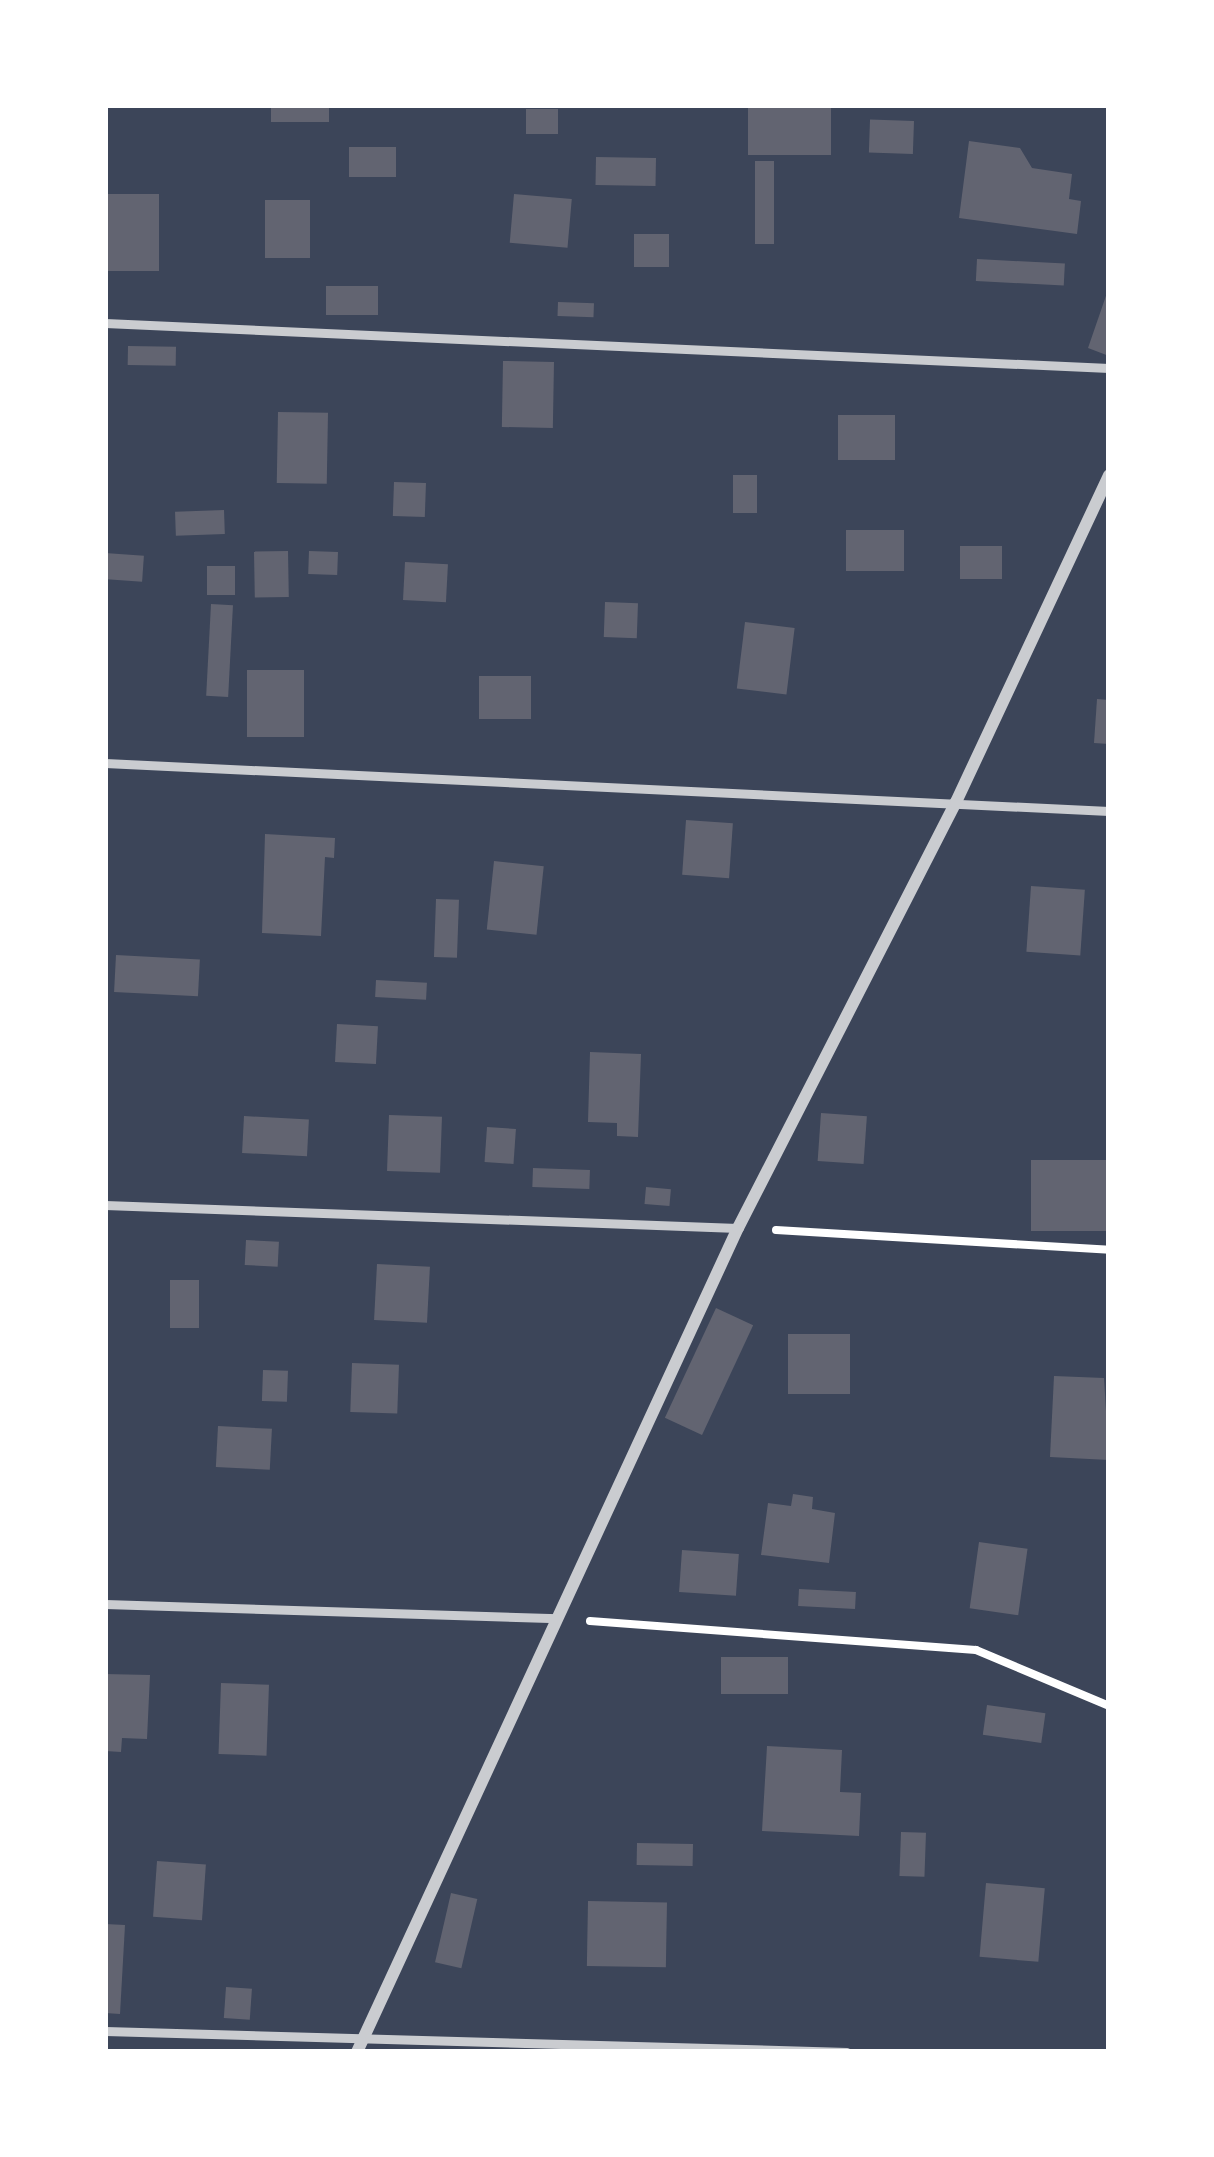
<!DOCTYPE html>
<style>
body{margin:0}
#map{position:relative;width:1214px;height:2157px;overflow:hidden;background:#2d3142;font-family:Merriweather,serif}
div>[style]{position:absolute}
.green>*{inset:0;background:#3c4559;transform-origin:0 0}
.building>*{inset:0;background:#626471;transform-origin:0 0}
.path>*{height:8px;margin:-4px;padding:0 4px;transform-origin:4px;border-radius:4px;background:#fff}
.service>*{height:9px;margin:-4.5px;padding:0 4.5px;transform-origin:4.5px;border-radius:4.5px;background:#caccd0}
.minor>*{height:12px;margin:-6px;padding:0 6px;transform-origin:6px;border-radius:6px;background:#caccd0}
span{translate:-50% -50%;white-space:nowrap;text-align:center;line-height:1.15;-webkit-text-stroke:12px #fff;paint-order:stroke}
.frame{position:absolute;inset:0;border:108px solid #fff;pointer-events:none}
</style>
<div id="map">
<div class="green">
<i style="left:105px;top:105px;width:1004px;height:1947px"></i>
</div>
<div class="building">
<i style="left:271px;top:105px;width:58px;height:17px"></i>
<i style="left:748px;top:105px;width:83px;height:50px"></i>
<i style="left:526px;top:109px;width:32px;height:25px"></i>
<i style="left:914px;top:121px;width:33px;height:44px;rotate:92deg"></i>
<i style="clip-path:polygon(969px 141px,1020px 148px,1032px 168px,1072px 174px,1069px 199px,1081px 201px,1077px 234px,959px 218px)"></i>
<i style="left:349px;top:147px;width:47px;height:30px"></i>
<i style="left:596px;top:157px;width:60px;height:28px;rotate:1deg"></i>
<i style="left:755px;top:161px;width:19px;height:83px"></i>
<i style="left:108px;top:194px;width:51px;height:77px"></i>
<i style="left:514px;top:194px;width:58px;height:49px;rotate:5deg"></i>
<i style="left:265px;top:200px;width:45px;height:58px"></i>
<i style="left:634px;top:234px;width:35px;height:33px"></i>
<i style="left:977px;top:259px;width:88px;height:22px;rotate:3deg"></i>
<i style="left:326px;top:286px;width:52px;height:29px"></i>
<i style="clip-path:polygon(1108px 290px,1109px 290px,1109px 356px,1088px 348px)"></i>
<i style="left:558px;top:302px;width:36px;height:14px;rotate:2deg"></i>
<i style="left:128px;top:346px;width:48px;height:19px;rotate:1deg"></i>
<i style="left:503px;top:361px;width:51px;height:66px;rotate:1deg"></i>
<i style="left:278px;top:412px;width:50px;height:71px;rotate:1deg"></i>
<i style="left:838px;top:415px;width:57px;height:45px"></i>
<i style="left:733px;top:475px;width:24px;height:38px"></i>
<i style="left:394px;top:482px;width:32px;height:34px;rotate:2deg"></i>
<i style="left:224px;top:510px;width:24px;height:49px;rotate:88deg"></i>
<i style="left:846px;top:530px;width:58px;height:41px"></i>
<i style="left:960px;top:546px;width:42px;height:33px"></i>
<i style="left:288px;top:551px;width:46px;height:34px;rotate:89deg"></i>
<i style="left:309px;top:551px;width:29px;height:23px;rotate:2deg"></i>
<i style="left:105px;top:553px;width:39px;height:26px;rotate:4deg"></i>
<i style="left:405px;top:562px;width:43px;height:38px;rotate:3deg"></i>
<i style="left:235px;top:566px;width:29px;height:28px;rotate:90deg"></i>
<i style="left:605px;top:602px;width:33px;height:35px;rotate:2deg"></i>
<i style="left:211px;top:604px;width:22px;height:92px;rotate:3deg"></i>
<i style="left:745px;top:622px;width:50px;height:67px;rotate:7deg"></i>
<i style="left:247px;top:670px;width:57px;height:67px"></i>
<i style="left:479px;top:676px;width:52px;height:43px"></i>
<i style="clip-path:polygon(1097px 699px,1109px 700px,1109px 744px,1094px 743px)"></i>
<i style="left:686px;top:820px;width:47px;height:55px;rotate:4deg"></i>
<i style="clip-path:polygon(265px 834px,335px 838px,334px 858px,325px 857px,321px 936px,262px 933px)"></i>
<i style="left:494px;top:861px;width:50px;height:69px;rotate:6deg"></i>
<i style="left:1031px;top:886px;width:54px;height:66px;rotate:4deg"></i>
<i style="left:436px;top:899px;width:23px;height:58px;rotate:2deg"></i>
<i style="left:116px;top:955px;width:84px;height:37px;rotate:3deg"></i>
<i style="left:376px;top:980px;width:51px;height:17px;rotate:3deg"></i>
<i style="left:337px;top:1024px;width:41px;height:38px;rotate:3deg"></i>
<i style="clip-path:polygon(590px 1052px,641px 1054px,638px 1137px,617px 1136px,617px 1123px,588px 1122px)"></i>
<i style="left:821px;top:1113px;width:46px;height:48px;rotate:4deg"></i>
<i style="left:389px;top:1115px;width:53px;height:56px;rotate:2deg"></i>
<i style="left:244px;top:1116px;width:65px;height:37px;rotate:3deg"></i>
<i style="left:487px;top:1127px;width:29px;height:35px;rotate:4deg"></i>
<i style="left:1031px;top:1160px;width:78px;height:71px"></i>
<i style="left:533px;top:1168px;width:57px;height:19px;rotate:2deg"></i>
<i style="left:646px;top:1187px;width:25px;height:17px;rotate:5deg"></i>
<i style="left:246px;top:1240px;width:33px;height:25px;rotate:3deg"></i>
<i style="left:377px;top:1264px;width:53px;height:56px;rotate:3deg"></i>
<i style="left:170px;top:1280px;width:29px;height:48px"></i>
<i style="left:716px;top:1308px;width:41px;height:121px;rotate:25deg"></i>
<i style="left:788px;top:1334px;width:62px;height:60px"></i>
<i style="left:352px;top:1363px;width:47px;height:49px;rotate:2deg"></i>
<i style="left:263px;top:1370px;width:25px;height:31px;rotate:2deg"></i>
<i style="clip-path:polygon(1054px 1376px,1104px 1378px,1109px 1460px,1050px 1457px)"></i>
<i style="left:218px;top:1426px;width:54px;height:41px;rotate:3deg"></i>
<i style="clip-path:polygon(793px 1494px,813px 1497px,812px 1509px,835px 1513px,829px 1563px,761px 1555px,768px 1503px,791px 1506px)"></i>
<i style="left:979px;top:1542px;width:49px;height:67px;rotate:8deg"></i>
<i style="left:682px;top:1550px;width:57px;height:42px;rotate:4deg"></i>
<i style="left:799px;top:1589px;width:57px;height:17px;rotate:3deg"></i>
<i style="left:721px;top:1657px;width:67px;height:37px"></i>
<i style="clip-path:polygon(105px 1674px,150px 1675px,147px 1739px,122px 1738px,121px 1752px,105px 1751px)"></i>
<i style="left:221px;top:1683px;width:48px;height:71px;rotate:2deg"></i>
<i style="left:987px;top:1705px;width:59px;height:30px;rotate:8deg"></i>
<i style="clip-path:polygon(767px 1746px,842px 1750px,840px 1792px,861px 1793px,859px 1836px,762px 1831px)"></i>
<i style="left:901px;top:1832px;width:25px;height:44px;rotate:2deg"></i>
<i style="left:637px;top:1843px;width:56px;height:22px;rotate:1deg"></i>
<i style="left:157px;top:1861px;width:49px;height:56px;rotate:4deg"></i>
<i style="left:986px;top:1883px;width:59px;height:74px;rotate:5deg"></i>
<i style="left:451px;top:1893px;width:27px;height:71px;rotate:13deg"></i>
<i style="left:588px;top:1901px;width:79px;height:65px;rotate:1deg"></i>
<i style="clip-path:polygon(105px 1924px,125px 1925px,120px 2014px,105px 2013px)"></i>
<i style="left:226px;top:1987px;width:26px;height:31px;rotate:4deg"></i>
</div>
<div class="path">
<i style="left:776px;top:1230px;width:334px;rotate:3.4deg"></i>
<i style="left:590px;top:1621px;width:387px;rotate:4.3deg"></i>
<i style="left:976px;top:1650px;width:144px;rotate:22.8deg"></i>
</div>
<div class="service">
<i style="left:105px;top:323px;width:1005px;rotate:2.57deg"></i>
<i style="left:105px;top:763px;width:1005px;rotate:2.74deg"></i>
<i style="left:105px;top:1205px;width:633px;rotate:2.08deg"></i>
<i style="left:105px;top:1604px;width:453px;rotate:1.8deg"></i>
<i style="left:105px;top:2031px;width:742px;rotate:1.62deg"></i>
</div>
<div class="minor">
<i style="left:357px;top:2052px;width:908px;rotate:-65.19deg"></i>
<i style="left:738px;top:1228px;width:479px;rotate:-62.9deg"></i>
<i style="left:956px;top:802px;width:361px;rotate:-64.9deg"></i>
</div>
<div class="frame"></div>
</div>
